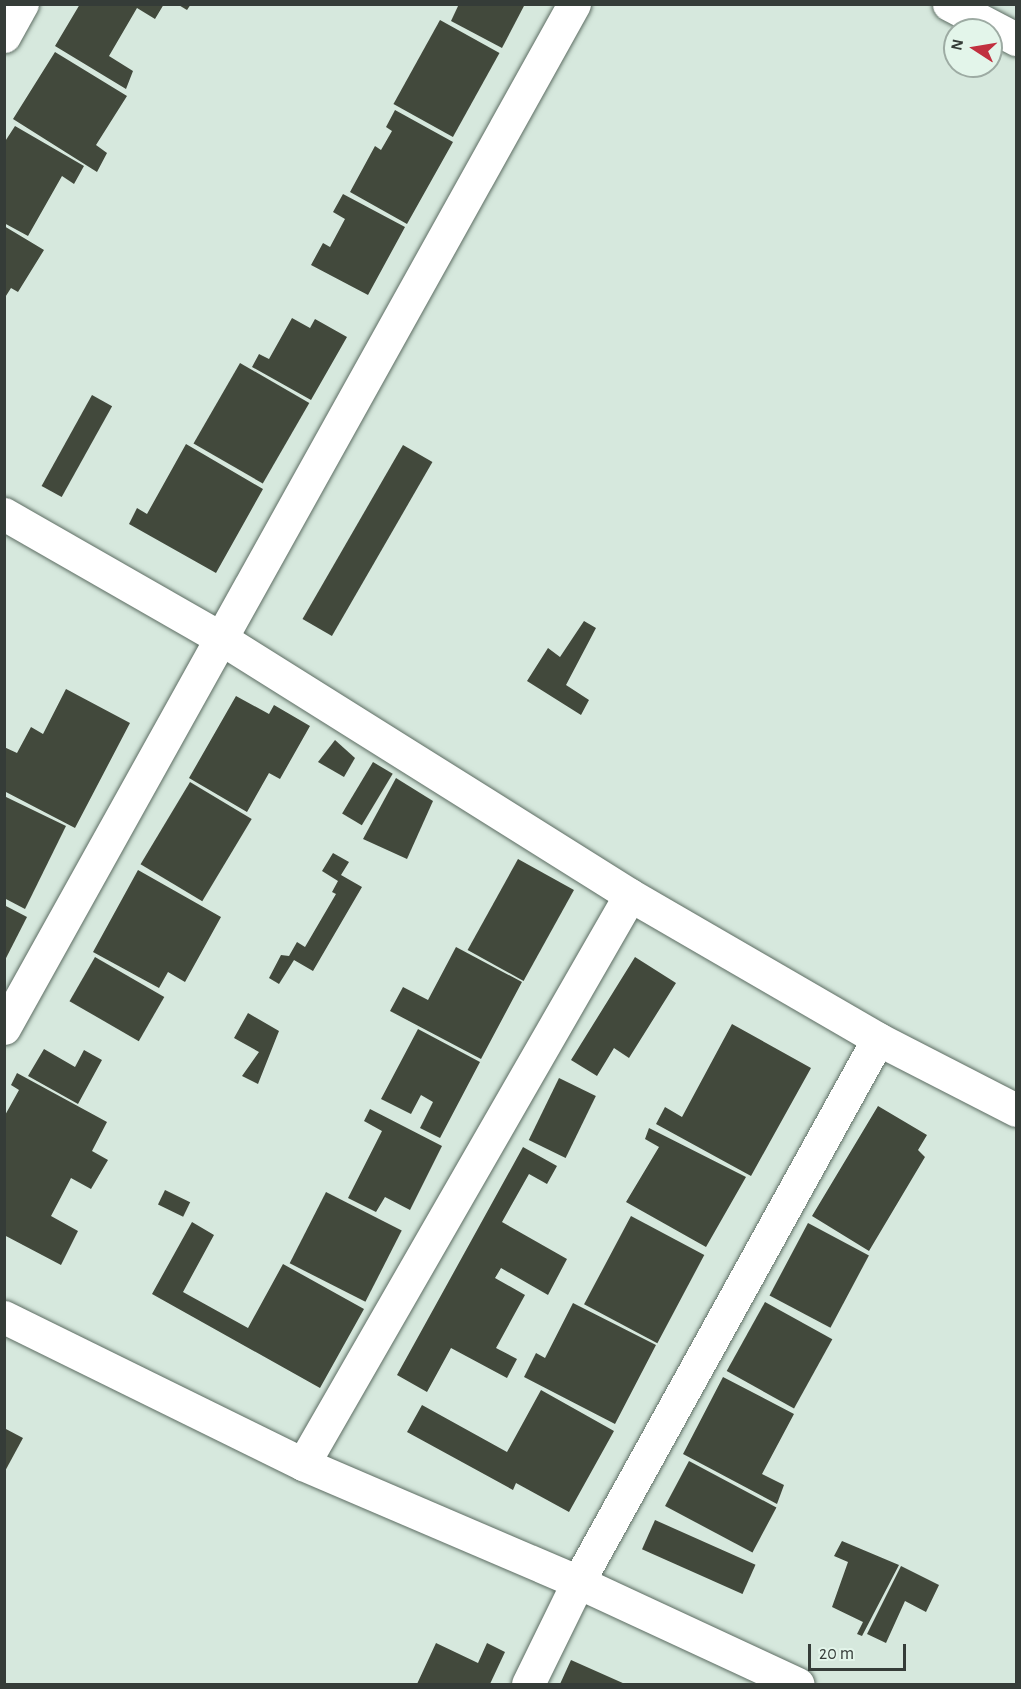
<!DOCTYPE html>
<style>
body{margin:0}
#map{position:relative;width:1021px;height:1689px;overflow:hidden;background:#d6e8dd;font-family:"Alegreya Sans",sans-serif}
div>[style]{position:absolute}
.building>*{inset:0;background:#42493c;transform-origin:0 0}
.roads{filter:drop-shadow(0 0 2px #5d6d63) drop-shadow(0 0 2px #5d6d63)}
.minor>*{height:33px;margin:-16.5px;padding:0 16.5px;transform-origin:16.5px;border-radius:16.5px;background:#fff}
span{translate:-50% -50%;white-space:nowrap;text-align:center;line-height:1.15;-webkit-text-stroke:6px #e3f5ea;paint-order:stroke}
.frame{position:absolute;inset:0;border:6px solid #353c38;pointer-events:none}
.north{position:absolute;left:943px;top:18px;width:60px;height:60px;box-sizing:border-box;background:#e3f5ea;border:2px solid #9daba3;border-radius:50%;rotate:282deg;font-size:16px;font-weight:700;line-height:24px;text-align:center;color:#353c38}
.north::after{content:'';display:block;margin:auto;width:21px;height:27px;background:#c1303f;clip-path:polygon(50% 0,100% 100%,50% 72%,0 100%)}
.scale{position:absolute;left:808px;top:1644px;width:98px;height:27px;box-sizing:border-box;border:3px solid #353c38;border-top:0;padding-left:8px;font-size:18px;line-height:21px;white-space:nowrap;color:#353c38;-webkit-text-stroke:4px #e3f5ea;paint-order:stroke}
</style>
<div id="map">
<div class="building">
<i style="clip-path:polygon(80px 4px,164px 4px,155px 19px,137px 8px,109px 56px,133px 71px,126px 89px,55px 46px)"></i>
<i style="clip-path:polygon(177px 4px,191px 4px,187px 10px)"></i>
<i style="clip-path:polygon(459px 4px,525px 4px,502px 48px,451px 21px)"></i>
<i style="left:440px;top:20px;width:68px;height:96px;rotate:29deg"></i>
<i style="clip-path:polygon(55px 52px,127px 96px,96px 145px,107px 153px,97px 172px,13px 119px)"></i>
<i style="clip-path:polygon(395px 110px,453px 142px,407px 224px,350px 192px,375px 146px,381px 150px,392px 131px,386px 127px)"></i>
<i style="clip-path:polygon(15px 126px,84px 166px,74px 184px,62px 176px,28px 236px,4px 223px,4px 143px)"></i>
<i style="clip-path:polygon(343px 194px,405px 227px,368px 295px,311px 265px,323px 243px,330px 247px,345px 219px,333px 212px)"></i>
<i style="clip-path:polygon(4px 226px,44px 250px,18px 292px,11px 288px,4px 299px)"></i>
<i style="clip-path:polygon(292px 318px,310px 328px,315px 319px,347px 337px,311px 400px,252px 367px,259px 354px,269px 359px)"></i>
<i style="left:240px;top:363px;width:80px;height:93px;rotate:30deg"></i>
<i style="left:92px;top:395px;width:23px;height:104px;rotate:29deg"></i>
<i style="clip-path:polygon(186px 444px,263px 489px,216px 573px,129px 524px,137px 508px,147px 514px)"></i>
<i style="left:403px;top:445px;width:34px;height:201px;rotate:30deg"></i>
<i style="clip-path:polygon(584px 621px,596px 628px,566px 685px,589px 700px,581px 715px,527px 681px,548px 648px,560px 657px)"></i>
<i style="clip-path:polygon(66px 689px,130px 723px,75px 828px,4px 791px,4px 747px,17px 753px,31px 727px,43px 734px)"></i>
<i style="clip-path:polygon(236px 696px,269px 714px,274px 705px,310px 726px,280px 779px,269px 773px,247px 812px,189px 778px)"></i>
<i style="clip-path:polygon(335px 740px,355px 758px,344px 777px,318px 762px)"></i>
<i style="left:373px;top:762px;width:23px;height:60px;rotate:31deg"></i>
<i style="clip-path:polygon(396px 778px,433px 801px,407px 859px,363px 839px)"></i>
<i style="left:190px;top:782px;width:72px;height:96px;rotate:31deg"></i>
<i style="clip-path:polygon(4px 796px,66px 826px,25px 909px,4px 898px)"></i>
<i style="clip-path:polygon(333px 853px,349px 862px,341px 875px,362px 887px,313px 971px,294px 960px,279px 984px,269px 978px,281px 955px,289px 956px,297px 942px,305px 947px,336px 894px,332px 892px,338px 881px,322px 871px)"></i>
<i style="left:518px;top:859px;width:64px;height:104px;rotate:29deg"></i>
<i style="clip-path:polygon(138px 870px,221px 917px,185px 982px,168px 972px,159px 988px,93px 952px)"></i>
<i style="clip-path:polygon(4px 905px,27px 917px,4px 962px)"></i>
<i style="clip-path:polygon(456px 947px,522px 982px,481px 1059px,390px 1011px,403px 987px,428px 1000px)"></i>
<i style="left:95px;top:957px;width:80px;height:51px;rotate:30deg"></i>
<i style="clip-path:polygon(635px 957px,676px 983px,629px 1058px,614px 1048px,597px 1076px,571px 1060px)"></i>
<i style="clip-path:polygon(248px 1013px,279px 1031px,258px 1084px,242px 1076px,259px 1052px,234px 1038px)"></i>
<i style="clip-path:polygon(732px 1024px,811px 1068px,751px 1176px,656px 1124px,665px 1107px,682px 1117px)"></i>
<i style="clip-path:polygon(418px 1029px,480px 1062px,440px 1138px,420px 1128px,433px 1102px,421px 1095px,411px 1114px,381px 1099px)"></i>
<i style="clip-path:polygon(44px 1049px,75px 1067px,84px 1050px,102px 1060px,78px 1104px,28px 1076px)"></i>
<i style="clip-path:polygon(17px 1073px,107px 1122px,92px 1151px,108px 1160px,91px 1189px,71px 1178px,51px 1216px,78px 1231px,61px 1265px,4px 1235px,4px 1117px,19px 1090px,11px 1085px)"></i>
<i style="left:559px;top:1078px;width:41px;height:69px;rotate:26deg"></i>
<i style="clip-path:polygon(878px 1106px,927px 1135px,918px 1150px,925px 1157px,869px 1251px,812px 1216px)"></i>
<i style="clip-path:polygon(370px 1109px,442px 1146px,410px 1210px,385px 1197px,376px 1212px,348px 1198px,382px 1131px,364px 1121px)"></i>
<i style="clip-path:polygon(649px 1128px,746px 1177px,706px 1247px,626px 1202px,659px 1147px,645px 1139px)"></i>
<i style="clip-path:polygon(523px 1147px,557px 1166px,547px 1184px,529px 1174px,502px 1222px,567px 1259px,548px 1295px,501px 1268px,495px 1278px,525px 1295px,496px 1348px,517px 1359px,507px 1378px,451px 1348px,427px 1392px,397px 1375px)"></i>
<i style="left:165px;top:1190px;width:28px;height:16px;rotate:26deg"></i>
<i style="left:326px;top:1192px;width:85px;height:80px;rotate:27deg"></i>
<i style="left:631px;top:1216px;width:83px;height:100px;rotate:28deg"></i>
<i style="clip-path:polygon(192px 1222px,214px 1235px,183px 1292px,248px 1328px,283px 1264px,364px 1309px,320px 1388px,152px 1294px)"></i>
<i style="left:808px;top:1223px;width:69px;height:82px;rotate:28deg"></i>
<i style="left:765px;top:1302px;width:77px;height:79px;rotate:29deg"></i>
<i style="clip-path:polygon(573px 1303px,656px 1345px,615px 1424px,524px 1377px,536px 1353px,545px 1358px)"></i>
<i style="clip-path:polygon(723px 1377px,794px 1414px,762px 1474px,784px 1485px,777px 1504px,683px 1454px)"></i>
<i style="clip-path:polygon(541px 1390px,614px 1431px,569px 1512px,516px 1483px,513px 1490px,407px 1432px,422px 1405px,507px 1452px)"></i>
<i style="clip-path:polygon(4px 1428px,23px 1438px,4px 1473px)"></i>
<i style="left:689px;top:1461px;width:99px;height:51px;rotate:28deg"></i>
<i style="left:655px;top:1520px;width:110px;height:32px;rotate:24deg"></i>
<i style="clip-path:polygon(842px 1541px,899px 1565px,862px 1636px,857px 1634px,863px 1622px,832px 1607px,848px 1562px,834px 1556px)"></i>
<i style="clip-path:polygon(901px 1566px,939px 1585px,926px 1612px,905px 1601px,886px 1643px,867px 1634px)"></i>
<i style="clip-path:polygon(436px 1643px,478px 1663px,487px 1643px,505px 1652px,490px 1684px,417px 1684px)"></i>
<i style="clip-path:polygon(571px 1660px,625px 1684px,560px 1684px)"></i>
</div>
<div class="roads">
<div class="minor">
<i style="left:949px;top:4px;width:76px;rotate:27.6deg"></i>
<i style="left:4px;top:36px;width:37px;rotate:-61deg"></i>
<i style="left:4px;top:514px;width:251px;rotate:29.8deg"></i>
<i style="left:222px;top:639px;width:482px;rotate:32.1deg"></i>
<i style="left:630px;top:895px;width:287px;rotate:30.1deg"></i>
<i style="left:878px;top:1039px;width:155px;rotate:27.2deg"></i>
<i style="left:4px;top:1028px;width:1172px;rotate:-60.9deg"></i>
<i style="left:4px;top:1317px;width:333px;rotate:26.2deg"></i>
<i style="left:303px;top:1464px;width:299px;rotate:23.2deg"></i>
<i style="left:578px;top:1582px;width:242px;rotate:24.9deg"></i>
<i style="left:303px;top:1464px;width:656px;rotate:-60.11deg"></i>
<i style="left:528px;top:1684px;width:114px;rotate:-63.9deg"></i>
<i style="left:578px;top:1582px;width:620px;rotate:-61.08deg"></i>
</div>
</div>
<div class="frame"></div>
<div class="north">N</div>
<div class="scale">20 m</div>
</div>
